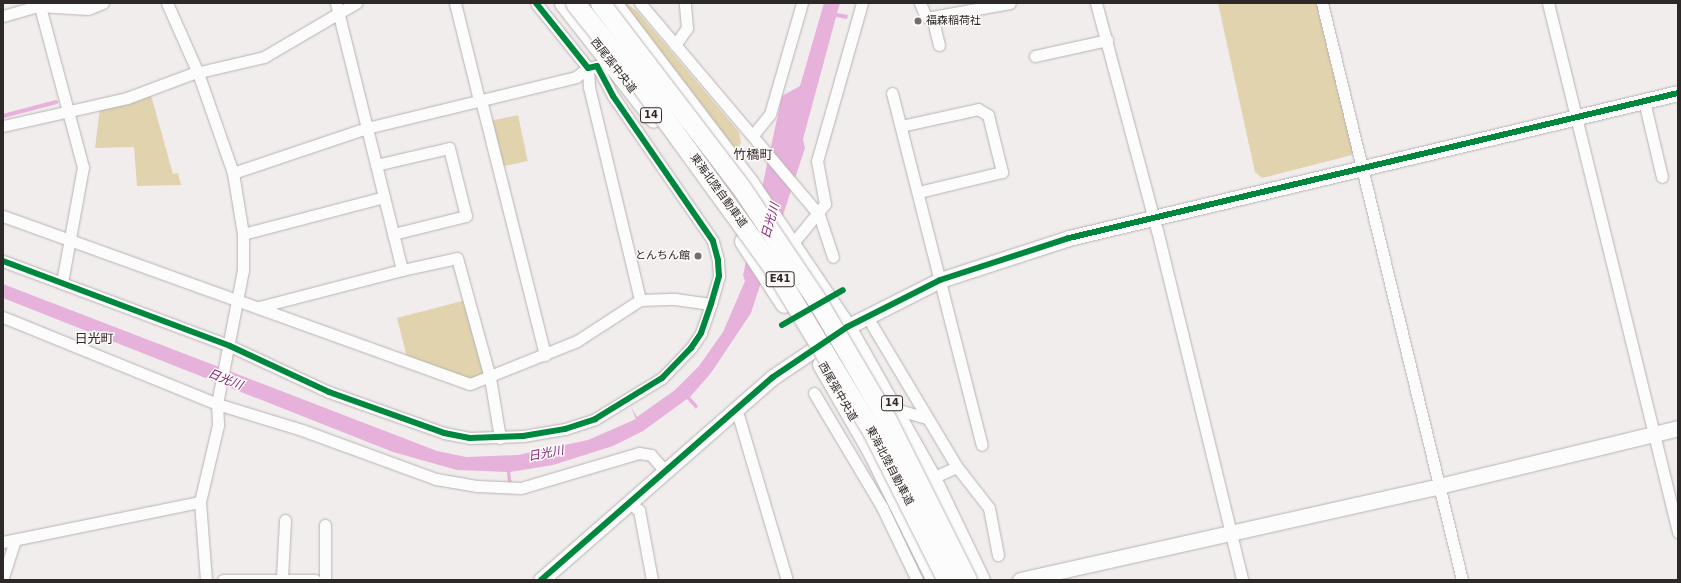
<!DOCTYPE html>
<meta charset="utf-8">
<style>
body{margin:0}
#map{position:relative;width:1681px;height:583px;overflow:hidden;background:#f2eded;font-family:"DejaVu Sans","Noto Sans JP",sans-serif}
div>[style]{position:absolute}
.green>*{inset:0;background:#e0d3ae;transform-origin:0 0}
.water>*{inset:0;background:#e6b2dc}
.stream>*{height:4px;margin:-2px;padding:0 2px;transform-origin:2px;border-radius:2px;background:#e6b2dc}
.roads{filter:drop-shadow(0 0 1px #b7b3b3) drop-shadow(0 0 1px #b7b3b3)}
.street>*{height:11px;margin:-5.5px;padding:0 5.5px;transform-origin:5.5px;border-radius:5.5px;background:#fdfcfc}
.secondary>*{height:15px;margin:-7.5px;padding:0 7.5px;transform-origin:7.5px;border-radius:7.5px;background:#fdfcfc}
.primary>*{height:17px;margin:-8.5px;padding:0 8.5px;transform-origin:8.5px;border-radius:8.5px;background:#fdfcfc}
.bridges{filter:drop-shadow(0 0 1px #b7b3b3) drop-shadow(0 0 1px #b7b3b3)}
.highway-bridge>*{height:19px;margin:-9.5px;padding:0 9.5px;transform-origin:9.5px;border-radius:9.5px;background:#fdfcfc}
.cycleway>*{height:6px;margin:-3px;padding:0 3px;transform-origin:3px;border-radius:3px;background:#00873e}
.dots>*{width:11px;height:11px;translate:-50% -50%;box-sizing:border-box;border:2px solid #fefafa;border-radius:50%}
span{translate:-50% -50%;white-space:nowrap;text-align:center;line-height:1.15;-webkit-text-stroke:3px #fefafa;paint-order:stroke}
.shield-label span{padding:1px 3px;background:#fefafa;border:1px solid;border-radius:3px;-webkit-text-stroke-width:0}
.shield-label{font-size:10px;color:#2c2928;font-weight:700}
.poi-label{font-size:11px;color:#2c2928}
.left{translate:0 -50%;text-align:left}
.right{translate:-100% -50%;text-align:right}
.street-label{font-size:11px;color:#2c2928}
.water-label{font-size:12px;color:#7a2671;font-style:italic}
.quarter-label{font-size:13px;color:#2f2927}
.frame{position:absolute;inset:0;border:4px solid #2c2928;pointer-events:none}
</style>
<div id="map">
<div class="green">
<i style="clip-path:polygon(626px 3px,637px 11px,739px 132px,741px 143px,732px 155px,621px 6px)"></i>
<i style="clip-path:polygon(1218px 3px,1323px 3px,1357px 146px,1352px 155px,1262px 178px,1255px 172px)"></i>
<i style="clip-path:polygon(151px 95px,173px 174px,178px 173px,181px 185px,137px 186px,134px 147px,95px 148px,100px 108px)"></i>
<i style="left:518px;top:115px;width:47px;height:28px;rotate:78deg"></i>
<i style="clip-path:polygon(466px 300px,486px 372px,471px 379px,407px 357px,397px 318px)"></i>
</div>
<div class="water">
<i style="clip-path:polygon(824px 3px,840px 3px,837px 13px,848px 15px,847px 19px,836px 17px,803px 139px,805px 148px,751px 313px,711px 373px,690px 397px,698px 406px,696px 409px,687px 399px,643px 431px,613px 446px,553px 465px,510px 472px,512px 484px,508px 484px,507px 472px,457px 470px,393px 452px,3px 298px,3px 284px,437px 451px,466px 457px,518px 455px,588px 440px,636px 419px,631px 407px,637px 417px,675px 390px,699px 366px,723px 332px,745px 281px,743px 275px,782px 96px,800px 86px)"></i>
</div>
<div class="stream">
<i style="left:3px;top:116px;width:55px;rotate:-14.8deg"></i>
</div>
<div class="roads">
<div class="street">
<i style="left:39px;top:3px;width:170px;rotate:75deg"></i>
<i style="left:83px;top:167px;width:118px;rotate:100.3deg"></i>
<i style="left:167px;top:3px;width:77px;rotate:66.1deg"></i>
<i style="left:198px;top:73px;width:106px;rotate:70.7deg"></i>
<i style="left:233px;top:173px;width:62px;rotate:80.7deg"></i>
<i style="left:243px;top:234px;width:36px;rotate:90deg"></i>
<i style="left:243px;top:270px;width:136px;rotate:101deg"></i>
<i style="left:217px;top:404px;width:21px;rotate:87deg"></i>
<i style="left:218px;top:425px;width:79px;rotate:103.2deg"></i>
<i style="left:200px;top:502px;width:78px;rotate:85.6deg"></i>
<i style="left:336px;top:3px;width:275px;rotate:76.1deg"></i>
<i style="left:402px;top:270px;width:56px;rotate:-12.3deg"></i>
<i style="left:457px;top:258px;width:124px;rotate:74.6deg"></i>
<i style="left:490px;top:378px;width:61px;rotate:80.5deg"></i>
<i style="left:455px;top:3px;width:100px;rotate:76.1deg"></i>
<i style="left:640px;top:3px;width:277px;rotate:49.8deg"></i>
<i style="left:819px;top:215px;width:44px;rotate:71.6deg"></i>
<i style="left:920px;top:3px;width:15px;rotate:67deg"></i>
<i style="left:926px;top:17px;width:6px"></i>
<i style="left:932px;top:17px;width:29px;rotate:76deg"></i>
<i style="left:1096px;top:3px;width:235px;rotate:75deg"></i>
<i style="left:1157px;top:230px;width:360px;rotate:76.3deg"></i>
<i style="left:1322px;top:3px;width:594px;rotate:76.36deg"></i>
<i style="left:1548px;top:3px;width:545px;rotate:76.19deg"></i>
<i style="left:3px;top:16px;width:37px;rotate:-16deg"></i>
<i style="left:39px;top:6px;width:49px;rotate:3.5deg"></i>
<i style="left:88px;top:9px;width:16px;rotate:-22deg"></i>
<i style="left:932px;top:17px;width:79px;rotate:-10.2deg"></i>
<i style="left:675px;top:45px;width:21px;rotate:-55deg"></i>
<i style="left:687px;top:28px;width:25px;rotate:-95deg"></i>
<i style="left:1035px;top:56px;width:74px;rotate:-12.5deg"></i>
<i style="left:588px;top:68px;width:19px;rotate:87deg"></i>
<i style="left:589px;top:87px;width:219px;rotate:76.5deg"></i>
<i style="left:892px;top:93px;width:363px;rotate:75.7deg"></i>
<i style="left:481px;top:100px;width:263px;rotate:75.9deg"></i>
<i style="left:1644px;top:101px;width:78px;rotate:76.7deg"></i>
<i style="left:3px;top:126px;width:127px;rotate:-12.7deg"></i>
<i style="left:127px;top:98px;width:68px;rotate:-20.6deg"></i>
<i style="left:191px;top:74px;width:75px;rotate:-13.1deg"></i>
<i style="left:264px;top:57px;width:107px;rotate:-30.4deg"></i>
<i style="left:901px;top:126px;width:79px;rotate:-12.4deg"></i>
<i style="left:978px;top:109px;width:12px;rotate:31deg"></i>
<i style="left:988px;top:115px;width:59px;rotate:76.2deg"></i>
<i style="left:1002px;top:172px;width:85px;rotate:166.5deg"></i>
<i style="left:753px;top:135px;width:27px;rotate:-51deg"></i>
<i style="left:770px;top:114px;width:116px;rotate:-73.9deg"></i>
<i style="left:376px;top:165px;width:75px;rotate:-13.1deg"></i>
<i style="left:449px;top:148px;width:70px;rotate:76deg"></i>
<i style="left:466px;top:216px;width:75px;rotate:166.1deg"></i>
<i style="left:233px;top:173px;width:141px;rotate:-18.6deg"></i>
<i style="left:367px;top:128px;width:215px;rotate:-13.7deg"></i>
<i style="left:576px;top:77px;width:15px;rotate:-37deg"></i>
<i style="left:3px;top:216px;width:496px;rotate:19.8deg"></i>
<i style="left:470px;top:384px;width:115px;rotate:-21.9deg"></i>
<i style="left:577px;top:341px;width:75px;rotate:-33.1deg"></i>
<i style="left:640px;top:300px;width:35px;rotate:-2deg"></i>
<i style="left:675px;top:299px;width:36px;rotate:8deg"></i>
<i style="left:243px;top:234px;width:146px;rotate:-14.7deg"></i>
<i style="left:793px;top:243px;width:50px;rotate:-50.6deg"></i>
<i style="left:825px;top:204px;width:44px;rotate:-100.5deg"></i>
<i style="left:817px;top:161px;width:164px;rotate:-74.1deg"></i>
<i style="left:3px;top:261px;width:242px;rotate:20.5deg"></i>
<i style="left:230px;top:346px;width:109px;rotate:24.9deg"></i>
<i style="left:329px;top:392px;width:122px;rotate:19.6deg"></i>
<i style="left:444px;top:433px;width:26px;rotate:11deg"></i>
<i style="left:470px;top:438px;width:53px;rotate:-2.2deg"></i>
<i style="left:523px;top:436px;width:43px;rotate:-9.5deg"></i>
<i style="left:565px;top:429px;width:32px;rotate:-18deg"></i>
<i style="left:595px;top:419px;width:79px;rotate:-31.5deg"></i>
<i style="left:662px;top:378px;width:42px;rotate:-46deg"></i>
<i style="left:691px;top:348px;width:18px;rotate:-56deg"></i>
<i style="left:701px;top:333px;width:31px;rotate:-71deg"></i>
<i style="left:711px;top:304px;width:29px;rotate:-74deg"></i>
<i style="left:719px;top:276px;width:16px;rotate:-94deg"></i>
<i style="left:718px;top:260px;width:20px;rotate:-105deg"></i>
<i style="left:713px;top:241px;width:176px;rotate:-124.6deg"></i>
<i style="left:613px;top:96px;width:34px;rotate:-118deg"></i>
<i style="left:597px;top:66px;width:9px;rotate:167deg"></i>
<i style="left:588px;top:68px;width:83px;rotate:-128.7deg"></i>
<i style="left:259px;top:307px;width:148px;rotate:-14.5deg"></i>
<i style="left:3px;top:317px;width:231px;rotate:22.1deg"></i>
<i style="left:217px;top:404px;width:89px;rotate:17deg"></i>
<i style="left:302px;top:430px;width:143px;rotate:20.1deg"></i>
<i style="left:436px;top:479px;width:42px;rotate:9.7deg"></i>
<i style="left:477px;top:486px;width:44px;rotate:2.6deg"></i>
<i style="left:521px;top:488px;width:123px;rotate:-16.5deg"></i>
<i style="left:639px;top:453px;width:12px;rotate:9deg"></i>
<i style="left:651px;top:455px;width:23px;rotate:49deg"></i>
<i style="left:872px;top:325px;width:165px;rotate:59.1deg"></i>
<i style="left:957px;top:467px;width:52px;rotate:52deg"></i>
<i style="left:989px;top:508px;width:48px;rotate:79.2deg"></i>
<i style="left:814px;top:393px;width:133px;rotate:59.2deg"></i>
<i style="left:882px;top:507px;width:81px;rotate:64.4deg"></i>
<i style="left:736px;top:408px;width:179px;rotate:73.5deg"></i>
<i style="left:895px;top:409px;width:32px;rotate:16deg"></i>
<i style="left:932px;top:478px;width:27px;rotate:-24deg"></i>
<i style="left:630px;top:504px;width:11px;rotate:34deg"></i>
<i style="left:639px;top:510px;width:71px;rotate:79.5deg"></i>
<i style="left:325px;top:525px;width:55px;rotate:90deg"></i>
<i style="left:3px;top:542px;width:201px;rotate:-11.5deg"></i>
<i style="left:3px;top:577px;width:39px;rotate:-72deg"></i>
<i style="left:282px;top:578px;width:58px;rotate:-87deg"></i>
<i style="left:223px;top:580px;width:92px"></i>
</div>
<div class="secondary">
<i style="left:541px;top:580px;width:308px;rotate:-41.2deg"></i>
<i style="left:773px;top:377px;width:89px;rotate:-34deg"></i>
<i style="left:847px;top:327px;width:104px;rotate:-26.8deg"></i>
<i style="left:940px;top:280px;width:136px;rotate:-18deg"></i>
<i style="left:1069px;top:238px;width:626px;rotate:-13.39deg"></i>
<i style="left:1020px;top:580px;width:429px;rotate:-12.6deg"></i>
<i style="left:1439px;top:486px;width:246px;rotate:-13.6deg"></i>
</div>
<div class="primary">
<i style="left:563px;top:3px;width:147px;rotate:51.9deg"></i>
<i style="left:613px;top:3px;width:226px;rotate:52.7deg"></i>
<i style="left:750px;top:183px;width:174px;rotate:56deg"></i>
<i style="left:847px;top:327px;width:173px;rotate:60.6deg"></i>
<i style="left:932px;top:478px;width:113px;rotate:64.3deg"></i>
<i style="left:743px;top:241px;width:75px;rotate:56.9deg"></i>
<i style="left:821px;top:364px;width:100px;rotate:60.1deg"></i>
<i style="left:871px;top:451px;width:144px;rotate:63.6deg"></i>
</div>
</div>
<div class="bridges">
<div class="highway-bridge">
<i style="left:575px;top:3px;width:102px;rotate:51.3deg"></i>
<i style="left:639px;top:83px;width:226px;rotate:54deg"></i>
<i style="left:772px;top:266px;width:193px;rotate:58.8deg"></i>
<i style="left:872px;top:431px;width:167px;rotate:63.3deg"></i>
<i style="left:600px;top:3px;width:230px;rotate:52.6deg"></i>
<i style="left:740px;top:186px;width:136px;rotate:56.1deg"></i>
<i style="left:816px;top:299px;width:140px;rotate:59.6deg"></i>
<i style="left:887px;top:420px;width:179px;rotate:63.4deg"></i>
</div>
</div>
<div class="cycleway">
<i style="left:3px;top:261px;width:242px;rotate:20.5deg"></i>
<i style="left:230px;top:346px;width:109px;rotate:24.9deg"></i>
<i style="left:329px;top:392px;width:122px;rotate:19.6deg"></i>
<i style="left:444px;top:433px;width:26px;rotate:11deg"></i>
<i style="left:470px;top:438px;width:53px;rotate:-2.2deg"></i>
<i style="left:523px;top:436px;width:43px;rotate:-9.5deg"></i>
<i style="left:565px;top:429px;width:32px;rotate:-18deg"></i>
<i style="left:595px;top:419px;width:79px;rotate:-31.5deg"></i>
<i style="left:662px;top:378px;width:42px;rotate:-46deg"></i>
<i style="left:691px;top:348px;width:18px;rotate:-56deg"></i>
<i style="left:701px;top:333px;width:31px;rotate:-71deg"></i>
<i style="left:711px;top:304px;width:29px;rotate:-74deg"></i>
<i style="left:719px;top:276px;width:16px;rotate:-94deg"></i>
<i style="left:718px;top:260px;width:20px;rotate:-105deg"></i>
<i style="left:713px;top:241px;width:176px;rotate:-124.6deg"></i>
<i style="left:613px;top:96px;width:34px;rotate:-118deg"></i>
<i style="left:597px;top:66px;width:9px;rotate:167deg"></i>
<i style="left:588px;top:68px;width:83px;rotate:-128.7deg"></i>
<i style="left:782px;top:325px;width:70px;rotate:-29.8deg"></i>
<i style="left:541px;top:580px;width:308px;rotate:-41.2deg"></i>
<i style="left:773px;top:377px;width:89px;rotate:-34deg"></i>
<i style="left:847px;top:327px;width:104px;rotate:-26.8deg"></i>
<i style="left:940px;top:280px;width:136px;rotate:-18deg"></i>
<i style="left:1069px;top:238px;width:626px;rotate:-13.39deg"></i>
</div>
<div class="dots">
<i style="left:918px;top:21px;background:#716e6d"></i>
<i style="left:698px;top:256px;background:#716e6d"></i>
</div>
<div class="shield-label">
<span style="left:651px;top:115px">14</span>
<span style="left:780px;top:279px">E41</span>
<span style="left:892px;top:403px">14</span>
</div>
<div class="poi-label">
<span class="left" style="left:926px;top:21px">福森稲荷社</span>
<span class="right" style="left:690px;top:256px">とんちん館</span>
</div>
<div class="street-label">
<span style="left:613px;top:66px;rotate:52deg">西尾張中央道</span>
<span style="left:718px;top:191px;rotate:54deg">東海北陸自動車道</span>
<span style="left:837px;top:392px;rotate:60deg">西尾張中央道</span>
<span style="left:889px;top:466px;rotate:62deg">東海北陸自動車道</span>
</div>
<div class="water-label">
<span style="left:771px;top:221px;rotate:-74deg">日光川</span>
<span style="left:225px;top:380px;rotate:22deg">日光川</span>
<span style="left:546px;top:454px;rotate:-11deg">日光川</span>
</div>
<div class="quarter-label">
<span style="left:753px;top:155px">竹橋町</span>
<span style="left:94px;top:339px">日光町</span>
</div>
<div class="frame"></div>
</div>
